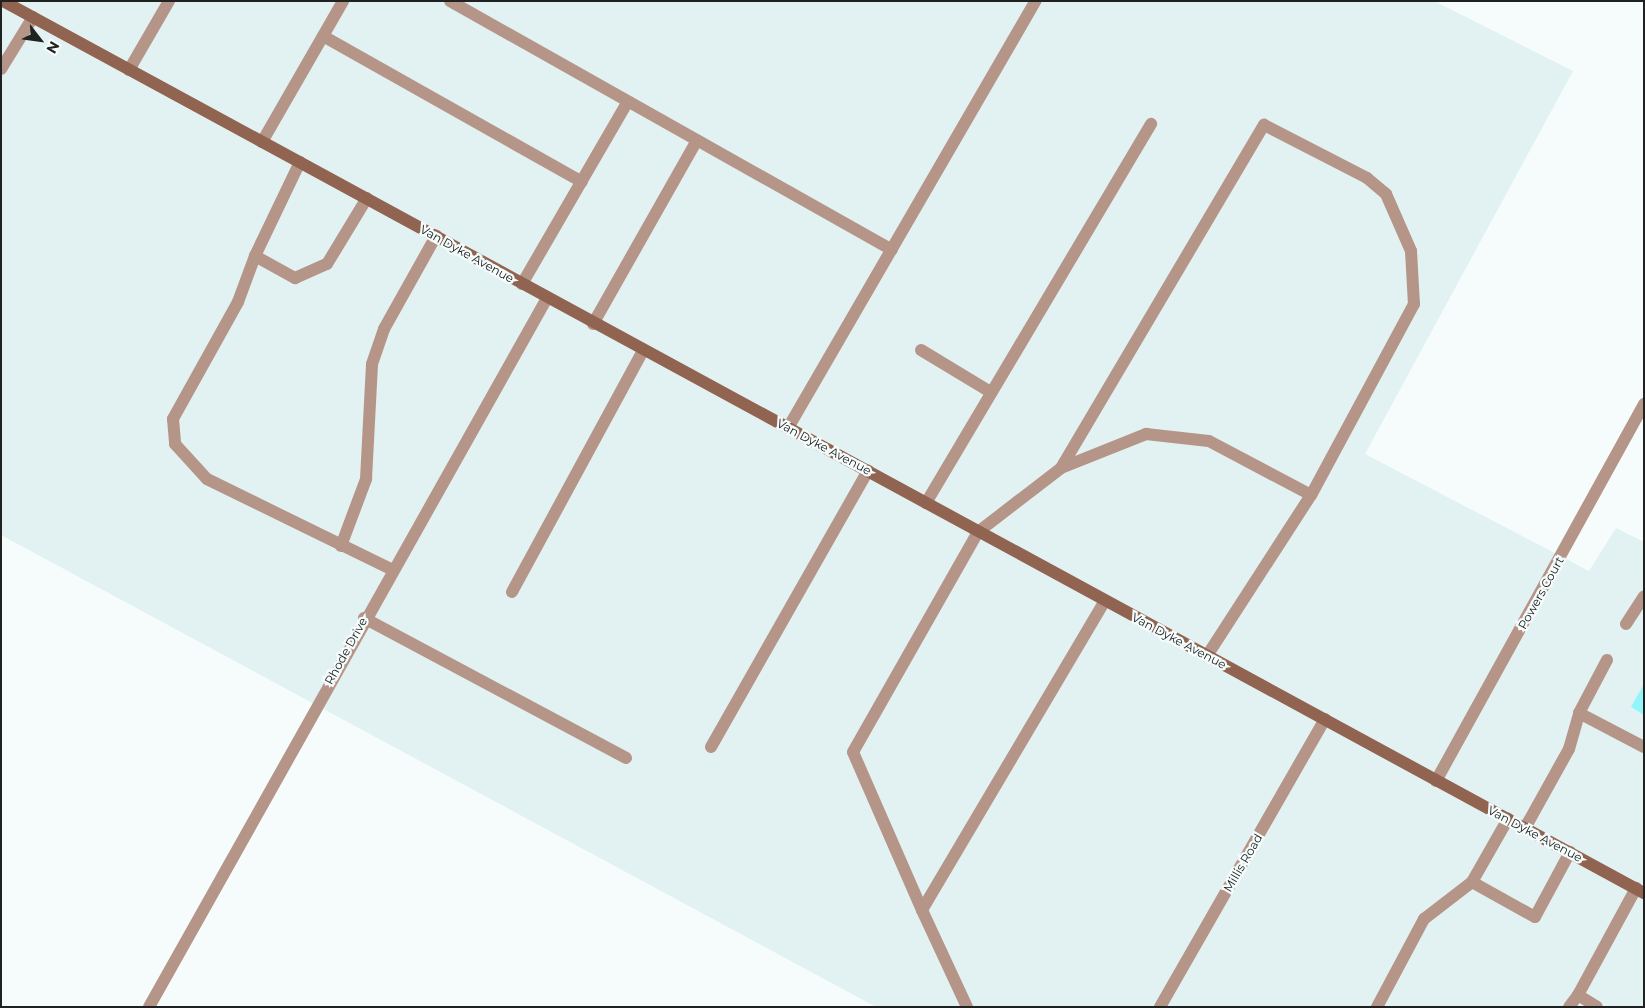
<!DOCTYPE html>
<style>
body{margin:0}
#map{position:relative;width:1645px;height:1008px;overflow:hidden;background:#f6fcfc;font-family:Montserrat,sans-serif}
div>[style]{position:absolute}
.built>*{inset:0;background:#e2f1f2}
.building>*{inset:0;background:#92f5fa}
.service>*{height:12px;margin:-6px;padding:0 6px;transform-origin:6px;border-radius:6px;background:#b59588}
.minor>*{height:12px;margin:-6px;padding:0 6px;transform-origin:6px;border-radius:6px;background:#b59588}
.secondary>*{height:12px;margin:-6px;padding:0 6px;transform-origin:6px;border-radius:6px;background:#916452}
span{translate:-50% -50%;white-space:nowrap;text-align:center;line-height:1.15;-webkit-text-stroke:4.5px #f6fcfc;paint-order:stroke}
.street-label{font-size:12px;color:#202222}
.frame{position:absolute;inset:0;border:2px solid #202222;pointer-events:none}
.north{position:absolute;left:15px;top:15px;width:50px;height:50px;-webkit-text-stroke:4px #f6fcfc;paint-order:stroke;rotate:120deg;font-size:14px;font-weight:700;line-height:20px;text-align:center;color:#202222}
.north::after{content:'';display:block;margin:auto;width:18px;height:22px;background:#202222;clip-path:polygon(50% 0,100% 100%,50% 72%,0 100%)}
</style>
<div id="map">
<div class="built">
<i style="clip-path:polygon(1px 1px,1434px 1px,1573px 71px,1365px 454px,1589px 571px,1616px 528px,1644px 542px,1644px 1007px,876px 1007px,1px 535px)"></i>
</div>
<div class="building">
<i style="clip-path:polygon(1644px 684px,1644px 715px,1631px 707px)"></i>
</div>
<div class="service">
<i style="left:450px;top:1px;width:507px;rotate:29.39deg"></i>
<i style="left:323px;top:36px;width:297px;rotate:29.4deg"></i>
<i style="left:1px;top:69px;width:61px;rotate:-58.4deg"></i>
<i style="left:262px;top:142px;width:163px;rotate:-60.1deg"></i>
<i style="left:300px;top:162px;width:104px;rotate:115.6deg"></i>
<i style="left:255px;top:256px;width:46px;rotate:28.8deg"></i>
<i style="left:295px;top:278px;width:35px;rotate:-24deg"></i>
<i style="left:327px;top:264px;width:77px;rotate:-58.8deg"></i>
<i style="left:255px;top:256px;width:49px;rotate:110.3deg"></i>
<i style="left:238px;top:302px;width:134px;rotate:119.1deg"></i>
<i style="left:173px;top:419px;width:25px;rotate:85deg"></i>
<i style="left:175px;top:444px;width:47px;rotate:47.6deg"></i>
<i style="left:207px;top:479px;width:205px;rotate:26.1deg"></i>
<i style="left:522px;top:284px;width:211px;rotate:-59.9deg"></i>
<i style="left:593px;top:324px;width:211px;rotate:-60.5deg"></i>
<i style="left:921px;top:350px;width:79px;rotate:31.1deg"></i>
<i style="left:788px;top:428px;width:494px;rotate:-59.9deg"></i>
<i style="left:1061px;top:468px;width:399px;rotate:-59.4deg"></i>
<i style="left:1264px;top:125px;width:116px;rotate:27.2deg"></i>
<i style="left:1367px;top:178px;width:25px;rotate:40deg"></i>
<i style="left:1386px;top:194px;width:62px;rotate:66.3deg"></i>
<i style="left:1411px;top:251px;width:53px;rotate:86.8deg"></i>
<i style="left:1414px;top:304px;width:217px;rotate:118.3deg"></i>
<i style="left:1311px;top:495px;width:192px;rotate:122.9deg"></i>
<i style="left:926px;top:503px;width:441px;rotate:-59.3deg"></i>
<i style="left:341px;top:546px;width:72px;rotate:-69.5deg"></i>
<i style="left:366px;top:479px;width:115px;rotate:-87deg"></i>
<i style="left:372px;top:364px;width:37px;rotate:-71deg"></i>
<i style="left:384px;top:329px;width:107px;rotate:-60.8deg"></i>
<i style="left:512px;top:592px;width:274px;rotate:-61.5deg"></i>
<i style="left:364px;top:618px;width:297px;rotate:28.1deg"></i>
<i style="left:1626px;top:624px;width:33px;rotate:-57deg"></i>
<i style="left:1579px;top:713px;width:73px;rotate:27.6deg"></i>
<i style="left:711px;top:747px;width:318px;rotate:-60.4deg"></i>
<i style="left:1525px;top:828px;width:90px;rotate:-60.9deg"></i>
<i style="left:1569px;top:749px;width:37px;rotate:-74deg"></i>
<i style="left:1579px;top:713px;width:60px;rotate:-62.2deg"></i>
<i style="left:1472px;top:882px;width:72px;rotate:29.1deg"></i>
<i style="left:1535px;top:917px;width:74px;rotate:-61.7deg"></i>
<i style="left:922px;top:910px;width:172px;rotate:-113.6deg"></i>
<i style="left:853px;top:752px;width:253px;rotate:-60.4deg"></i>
<i style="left:978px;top:532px;width:105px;rotate:-37.6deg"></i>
<i style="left:1061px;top:468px;width:92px;rotate:-21.8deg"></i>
<i style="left:1146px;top:434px;width:63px;rotate:6.3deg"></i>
<i style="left:1209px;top:441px;width:115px;rotate:27.9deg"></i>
<i style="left:1578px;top:995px;width:122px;rotate:-61.5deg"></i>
<i style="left:967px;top:1007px;width:107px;rotate:-114.9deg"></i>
<i style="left:922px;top:910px;width:359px;rotate:-59.4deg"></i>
<i style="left:1377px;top:1007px;width:100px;rotate:-61.9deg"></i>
<i style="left:1424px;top:919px;width:61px;rotate:-37.6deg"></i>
<i style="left:1472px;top:882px;width:73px;rotate:-60.3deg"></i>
<i style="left:1569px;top:1007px;width:15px;rotate:-53deg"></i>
<i style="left:1578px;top:995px;width:22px;rotate:32deg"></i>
</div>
<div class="minor">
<i style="left:129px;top:70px;width:80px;rotate:-59.9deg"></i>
<i style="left:1436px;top:781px;width:431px;rotate:-61.1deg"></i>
<i style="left:149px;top:1007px;width:813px;rotate:-60.69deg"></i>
<i style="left:1160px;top:1007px;width:332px;rotate:-60.2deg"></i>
</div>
<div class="secondary">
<i style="left:3px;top:1px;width:1868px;rotate:28.53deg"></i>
</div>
<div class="street-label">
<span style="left:467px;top:254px;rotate:29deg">Van Dyke Avenue</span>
<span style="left:824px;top:447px;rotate:28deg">Van Dyke Avenue</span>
<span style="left:1541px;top:593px;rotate:-61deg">Powers Court</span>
<span style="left:1179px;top:641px;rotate:28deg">Van Dyke Avenue</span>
<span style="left:346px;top:651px;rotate:-61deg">Rhode Drive</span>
<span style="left:1535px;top:834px;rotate:28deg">Van Dyke Avenue</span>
<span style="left:1243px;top:863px;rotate:-60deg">Millis Road</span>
</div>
<div class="frame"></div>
<div class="north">N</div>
</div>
